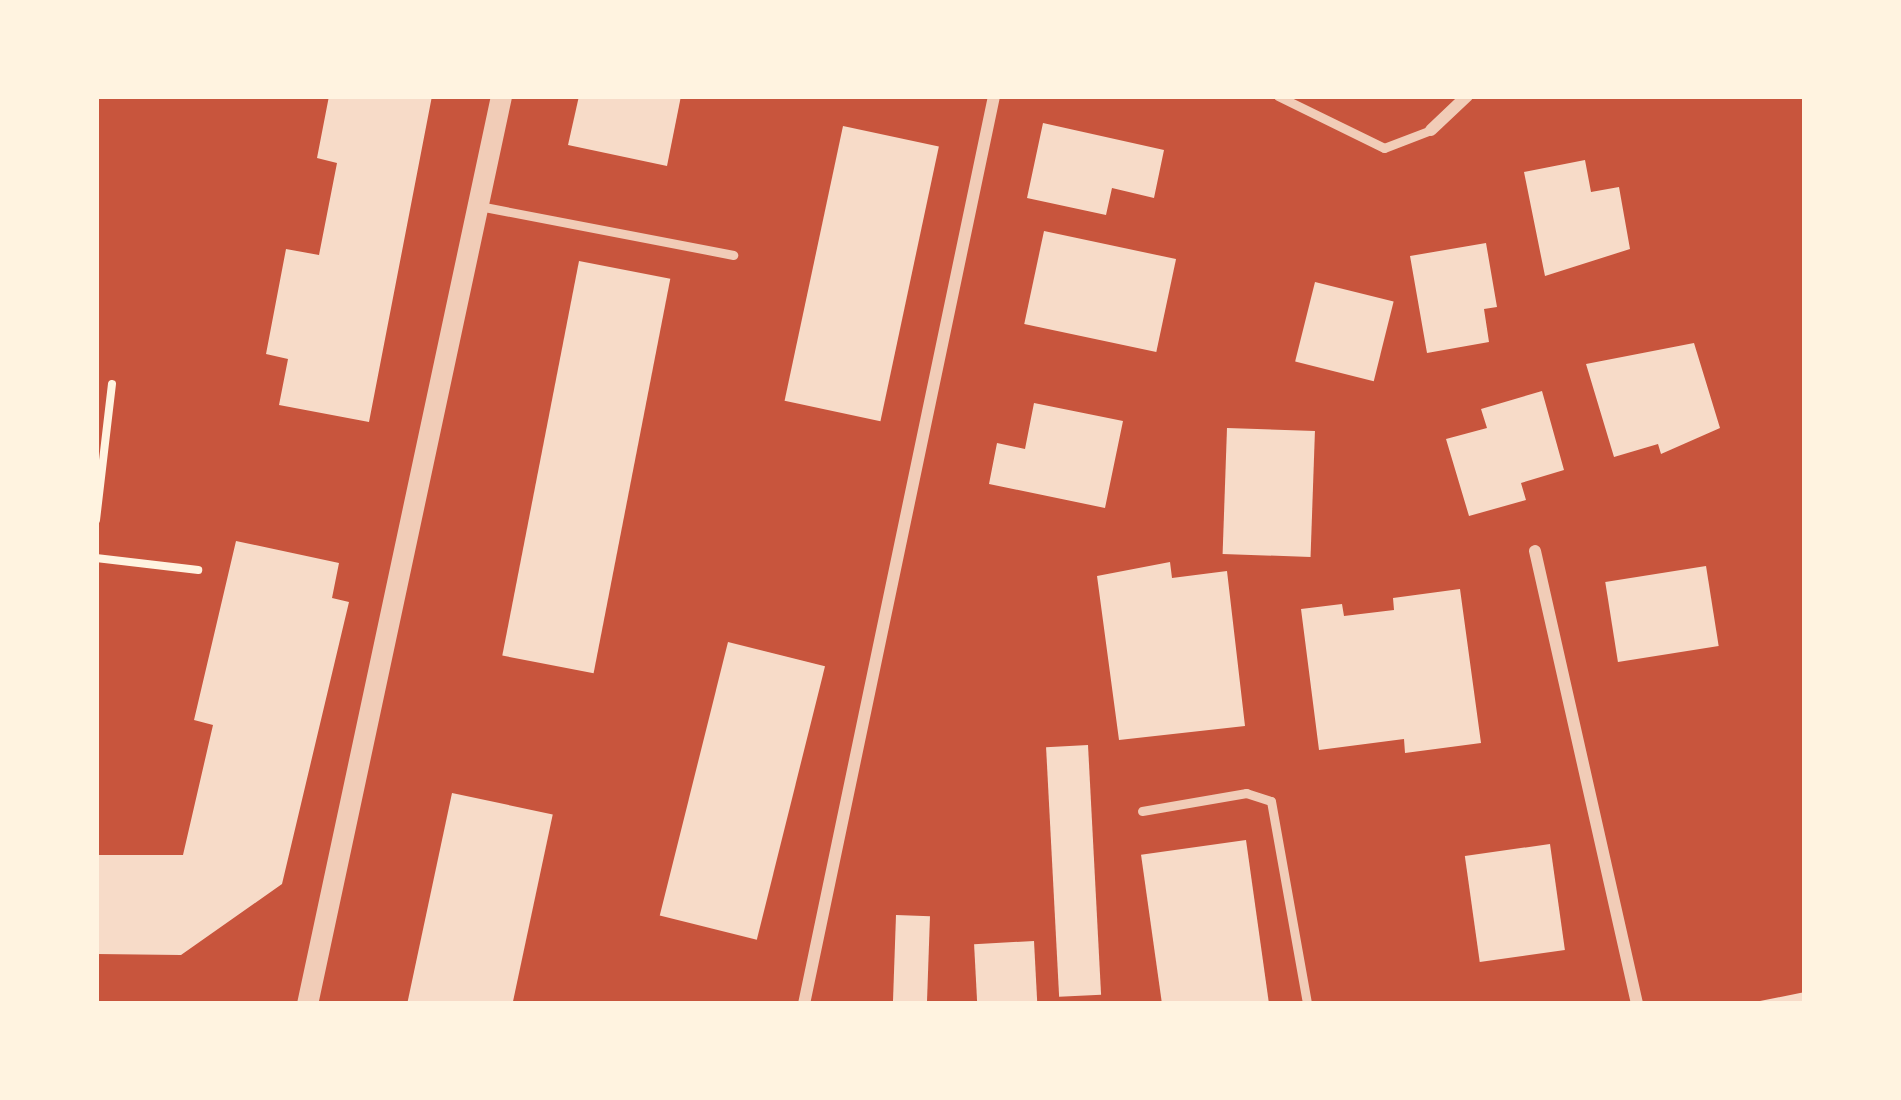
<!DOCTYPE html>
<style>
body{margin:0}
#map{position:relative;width:1901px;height:1100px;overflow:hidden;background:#c8553d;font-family:Helvetica,sans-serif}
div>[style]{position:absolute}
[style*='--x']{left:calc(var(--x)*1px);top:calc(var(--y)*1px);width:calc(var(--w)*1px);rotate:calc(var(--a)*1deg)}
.building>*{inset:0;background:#f7dbc8;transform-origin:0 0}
.path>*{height:8px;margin:-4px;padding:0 4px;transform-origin:4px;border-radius:4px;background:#fff3e0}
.service>*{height:9px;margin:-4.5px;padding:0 4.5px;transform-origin:4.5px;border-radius:4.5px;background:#f1ccb7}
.minor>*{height:12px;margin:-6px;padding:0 6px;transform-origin:6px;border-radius:6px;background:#f1ccb7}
.tertiary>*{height:21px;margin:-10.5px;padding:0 10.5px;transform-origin:10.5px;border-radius:10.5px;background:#f1ccb7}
span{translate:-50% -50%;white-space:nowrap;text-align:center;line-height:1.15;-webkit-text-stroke:9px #fff3e0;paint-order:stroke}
.frame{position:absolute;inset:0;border:99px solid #fff3e0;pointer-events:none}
</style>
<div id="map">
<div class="building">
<i style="clip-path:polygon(329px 96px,432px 96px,369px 422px,279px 405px,288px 359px,266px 354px,286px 249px,319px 255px,337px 163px,317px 158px)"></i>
<i style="clip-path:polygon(579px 96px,681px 96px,667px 166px,568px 145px)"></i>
<i style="clip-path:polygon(1043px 123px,1164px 150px,1154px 198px,1112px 188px,1106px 215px,1027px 198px)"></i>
<i style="left:843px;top:126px;width:98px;height:281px;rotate:12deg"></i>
<i style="clip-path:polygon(1585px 160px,1591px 192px,1619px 187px,1630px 249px,1545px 276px,1524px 172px)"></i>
<i style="left:1044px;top:231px;width:135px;height:95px;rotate:12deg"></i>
<i style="clip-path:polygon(1486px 243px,1497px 307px,1484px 309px,1489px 342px,1427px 353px,1410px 256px)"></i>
<i style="left:579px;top:261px;width:93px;height:402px;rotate:11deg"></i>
<i style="left:1315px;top:282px;width:81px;height:82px;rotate:14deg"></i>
<i style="clip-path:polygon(1694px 343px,1720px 428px,1661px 454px,1658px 444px,1614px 457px,1586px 364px)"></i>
<i style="clip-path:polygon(1542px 391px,1564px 470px,1521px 483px,1526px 500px,1469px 516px,1446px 439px,1487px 428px,1481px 409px)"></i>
<i style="clip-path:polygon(1034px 403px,1123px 421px,1105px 508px,989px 484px,997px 443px,1025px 449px)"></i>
<i style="left:1227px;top:428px;width:88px;height:126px;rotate:2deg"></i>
<i style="clip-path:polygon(236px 541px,339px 563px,332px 598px,349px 602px,282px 884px,181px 955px,96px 954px,96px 855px,183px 855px,213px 725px,194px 720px)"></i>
<i style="clip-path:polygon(1170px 562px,1172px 578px,1227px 571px,1245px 726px,1119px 740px,1097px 576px)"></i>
<i style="left:1706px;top:566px;width:81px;height:102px;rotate:81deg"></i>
<i style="clip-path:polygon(1460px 589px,1481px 743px,1405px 753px,1404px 739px,1319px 750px,1301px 609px,1342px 604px,1344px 616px,1394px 610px,1393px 598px)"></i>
<i style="left:728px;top:642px;width:100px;height:282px;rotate:14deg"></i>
<i style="left:1088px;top:745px;width:250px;height:42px;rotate:87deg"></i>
<i style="left:452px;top:793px;width:103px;height:216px;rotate:12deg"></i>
<i style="left:1246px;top:840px;width:166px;height:106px;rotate:82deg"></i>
<i style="left:1550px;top:844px;width:107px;height:86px;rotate:82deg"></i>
<i style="left:896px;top:915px;width:34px;height:89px;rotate:2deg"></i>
<i style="left:1034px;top:941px;width:63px;height:60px;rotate:87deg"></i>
<i style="clip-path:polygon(1805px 992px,1805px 1004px,1756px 1004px,1755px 1002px)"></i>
</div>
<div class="path">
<i style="--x:96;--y:520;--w:137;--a:-83.3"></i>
<i style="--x:96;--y:558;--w:103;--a:6.7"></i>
</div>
<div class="service">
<i style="--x:1278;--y:96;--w:118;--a:26.1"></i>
<i style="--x:1384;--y:148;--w:50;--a:-21"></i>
<i style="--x:479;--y:206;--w:259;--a:10.9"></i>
<i style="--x:1142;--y:811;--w:106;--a:-9.8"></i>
<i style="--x:1246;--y:793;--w:26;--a:18"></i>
<i style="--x:1271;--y:801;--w:206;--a:79.9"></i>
</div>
<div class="minor">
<i style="--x:1431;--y:130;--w:50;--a:-43.4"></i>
<i style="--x:1535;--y:551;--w:464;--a:77.3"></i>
<i style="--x:804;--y:1004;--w:928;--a:-78.18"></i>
</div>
<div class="tertiary">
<i style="--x:307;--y:1004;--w:928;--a:-77.94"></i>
</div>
<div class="frame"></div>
</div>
